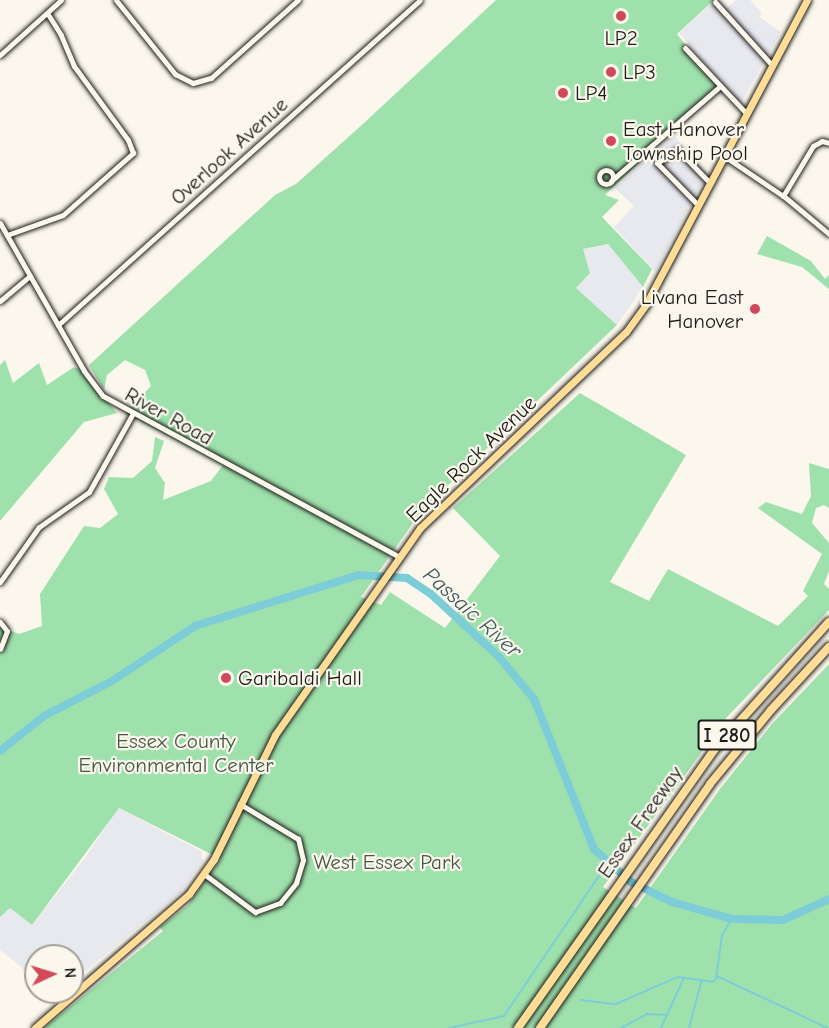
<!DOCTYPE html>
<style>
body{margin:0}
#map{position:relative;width:829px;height:1028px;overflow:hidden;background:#fbf7ec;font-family:"Comic Neue",sans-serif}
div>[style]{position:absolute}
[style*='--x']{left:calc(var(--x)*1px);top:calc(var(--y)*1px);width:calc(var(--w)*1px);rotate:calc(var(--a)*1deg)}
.built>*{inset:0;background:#e8e8ef}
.green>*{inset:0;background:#9fe1ac}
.stream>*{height:1.5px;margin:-0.75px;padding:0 0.75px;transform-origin:0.75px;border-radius:0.75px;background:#7dcdd8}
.river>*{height:8px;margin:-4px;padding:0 4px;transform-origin:4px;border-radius:4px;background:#7dcdd8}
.roads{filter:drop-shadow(0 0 2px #1c1c1c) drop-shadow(0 0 2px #1c1c1c)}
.minor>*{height:5px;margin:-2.5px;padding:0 2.5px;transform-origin:2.5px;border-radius:2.5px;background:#fbf7ec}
.minor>.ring{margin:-2.5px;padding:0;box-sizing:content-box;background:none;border:5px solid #fbf7ec;border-radius:50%}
.major>*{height:7px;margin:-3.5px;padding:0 3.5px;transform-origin:3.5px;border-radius:3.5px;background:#ffdd96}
.highway>*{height:8px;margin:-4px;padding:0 4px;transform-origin:4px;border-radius:4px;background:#ffdd96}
.dots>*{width:16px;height:16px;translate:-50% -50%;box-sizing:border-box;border:3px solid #fbf7ec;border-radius:50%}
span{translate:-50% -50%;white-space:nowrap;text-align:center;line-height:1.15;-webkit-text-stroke:4.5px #fbf7ec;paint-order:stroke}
.shield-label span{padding:2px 4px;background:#fbf7ec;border:2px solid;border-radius:4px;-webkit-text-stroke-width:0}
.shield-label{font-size:20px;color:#1c1c1c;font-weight:700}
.poi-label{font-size:21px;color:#1c1c1c}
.left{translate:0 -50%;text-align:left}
.right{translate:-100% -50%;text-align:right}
.street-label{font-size:21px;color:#1c1c1c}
.park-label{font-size:21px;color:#435747}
.water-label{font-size:22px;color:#3e5a5e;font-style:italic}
.north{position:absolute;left:24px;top:944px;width:60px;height:60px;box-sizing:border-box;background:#fbf7ec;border:2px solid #a29f99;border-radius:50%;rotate:86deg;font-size:16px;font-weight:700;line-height:24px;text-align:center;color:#1c1c1c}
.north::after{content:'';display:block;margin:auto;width:21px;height:27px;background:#d1495b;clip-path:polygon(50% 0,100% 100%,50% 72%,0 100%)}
</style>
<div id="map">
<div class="built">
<i style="clip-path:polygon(715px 0,727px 8px,736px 0,750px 0,762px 13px,759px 17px,781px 32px,742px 101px,738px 101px,679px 33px)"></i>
<i style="clip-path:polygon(673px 135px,707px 173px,655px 272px,614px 227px,634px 206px,615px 188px)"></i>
<i style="clip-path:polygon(608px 244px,643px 287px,617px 325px,576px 288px,590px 273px,583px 249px)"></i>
<i style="clip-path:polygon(118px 808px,201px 851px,203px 861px,181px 892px,72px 982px,72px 956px,36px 956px,36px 979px,0 950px,0 917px,10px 908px,32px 925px,85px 858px)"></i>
</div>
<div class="green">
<i style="clip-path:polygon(496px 0,714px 0,677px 34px,719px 87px,605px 195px,619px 200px,602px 217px,652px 269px,643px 287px,608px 244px,583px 249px,590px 273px,576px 288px,617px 325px,422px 510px,361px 597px,381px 605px,390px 592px,445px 628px,500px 556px,453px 508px,580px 393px,686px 455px,610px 582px,649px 601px,668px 569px,778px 626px,808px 596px,803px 591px,822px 554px,758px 508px,766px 502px,802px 514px,811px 496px,809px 463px,829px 469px,829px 508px,824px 505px,816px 508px,812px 523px,829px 543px,829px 571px,824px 584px,829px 589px,829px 610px,728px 716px,603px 887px,636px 908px,720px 789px,772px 724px,829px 664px,829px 1028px,44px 1028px,163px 931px,160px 927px,187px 906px,221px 859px,119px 808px,32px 925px,10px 908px,0 917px,0 627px,19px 634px,42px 626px,40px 594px,84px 526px,100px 528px,118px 514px,104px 489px,109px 477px,133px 478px,152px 461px,155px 437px,164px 441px,155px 468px,165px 483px,163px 500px,211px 481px,223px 465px,125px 413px,151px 386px,145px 370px,125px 360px,107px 375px,104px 390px,89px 365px,275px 195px,296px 184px,364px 123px)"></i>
<i style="clip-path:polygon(767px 236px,811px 261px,825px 279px,829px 275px,829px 289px,802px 267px,757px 254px)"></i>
<i style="clip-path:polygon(5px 360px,13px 383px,39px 363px,47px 385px,74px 367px,84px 371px,117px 413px,84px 422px,0 521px,0 365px)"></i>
</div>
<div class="stream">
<i style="--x:717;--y:976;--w:123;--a:25.1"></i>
<i style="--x:581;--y:1000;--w:35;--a:7"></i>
<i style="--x:616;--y:1004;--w:68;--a:-23.5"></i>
<i style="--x:678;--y:977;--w:34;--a:8"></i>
<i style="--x:712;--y:982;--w:5;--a:-37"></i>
<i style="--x:716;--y:979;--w:44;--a:-82.2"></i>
<i style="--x:722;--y:935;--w:19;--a:-58"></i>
<i style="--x:449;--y:1028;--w:56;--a:-12.3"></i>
<i style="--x:504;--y:1016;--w:185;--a:-55.8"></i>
<i style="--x:621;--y:1028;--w:30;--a:-28"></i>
<i style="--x:647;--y:1014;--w:20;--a:3"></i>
<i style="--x:661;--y:1028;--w:53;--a:-65.4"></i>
<i style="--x:689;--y:1028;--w:47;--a:-75.1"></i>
</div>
<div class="river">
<i style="--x:0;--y:751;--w:56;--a:-38.5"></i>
<i style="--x:44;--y:716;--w:76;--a:-27.2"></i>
<i style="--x:112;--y:681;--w:100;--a:-33.5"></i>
<i style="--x:195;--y:626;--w:172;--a:-17.3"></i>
<i style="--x:359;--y:575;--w:48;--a:3.6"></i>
<i style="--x:407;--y:578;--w:29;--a:34"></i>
<i style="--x:431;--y:594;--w:93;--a:42.8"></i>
<i style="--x:499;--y:657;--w:55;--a:50.2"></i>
<i style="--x:534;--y:699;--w:162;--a:68.2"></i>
<i style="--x:594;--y:849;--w:50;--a:41.7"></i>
<i style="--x:631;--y:882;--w:46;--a:26"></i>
<i style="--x:672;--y:902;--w:62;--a:15.8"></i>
<i style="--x:732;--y:919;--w:51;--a:1.1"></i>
<i style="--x:783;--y:920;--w:51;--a:-24.5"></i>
</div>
<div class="roads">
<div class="minor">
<i style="--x:116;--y:0;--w:95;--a:51.4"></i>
<i style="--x:175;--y:74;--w:20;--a:27"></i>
<i style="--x:193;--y:83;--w:19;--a:-16"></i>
<i style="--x:211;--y:78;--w:117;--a:-41.9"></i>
<i style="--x:715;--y:2;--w:85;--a:47.9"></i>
<i style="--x:685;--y:48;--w:89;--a:46.8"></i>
<i style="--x:0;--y:55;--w:82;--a:-42"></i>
<i style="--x:724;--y:156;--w:75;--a:34.1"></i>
<i style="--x:786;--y:198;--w:56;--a:39.9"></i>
<i class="ring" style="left:599px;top:170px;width:9px;height:9px"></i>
<i style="--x:611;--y:181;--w:143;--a:-41"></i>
<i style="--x:783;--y:196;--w:58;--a:-59"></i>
<i style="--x:813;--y:146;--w:10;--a:-29"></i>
<i style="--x:822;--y:141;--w:7;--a:16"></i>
<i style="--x:698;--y:205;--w:59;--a:-134.3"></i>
<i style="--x:657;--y:163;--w:25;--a:-32"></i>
<i style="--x:678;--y:150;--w:46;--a:45.9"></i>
<i style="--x:0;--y:223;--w:170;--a:60.4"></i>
<i style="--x:84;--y:371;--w:31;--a:53"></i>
<i style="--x:103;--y:396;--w:337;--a:28.5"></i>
<i style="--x:7;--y:235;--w:59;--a:-19.7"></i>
<i style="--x:63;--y:215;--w:94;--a:-41.5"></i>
<i style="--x:133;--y:153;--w:14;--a:-111"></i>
<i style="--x:128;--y:140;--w:92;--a:-126.1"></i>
<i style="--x:74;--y:66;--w:34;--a:-113"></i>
<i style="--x:61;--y:35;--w:26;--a:-122"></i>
<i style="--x:0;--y:301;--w:39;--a:-40"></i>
<i style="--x:58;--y:325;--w:486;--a:-41.9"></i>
<i style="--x:0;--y:582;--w:67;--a:-54.7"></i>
<i style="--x:39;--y:527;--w:61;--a:-35"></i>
<i style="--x:89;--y:492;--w:88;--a:-60.8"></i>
<i style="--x:0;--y:622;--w:11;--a:52"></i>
<i style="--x:7;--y:631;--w:19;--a:111"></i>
<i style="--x:204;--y:874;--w:64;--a:36.7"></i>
<i style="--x:255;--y:912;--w:27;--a:-20"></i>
<i style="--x:280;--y:903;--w:26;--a:-51"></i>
<i style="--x:296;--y:883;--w:24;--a:-73"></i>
<i style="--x:303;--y:860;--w:22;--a:-103"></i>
<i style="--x:298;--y:839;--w:68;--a:-148.9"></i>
</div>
<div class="major">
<i style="--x:35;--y:1028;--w:204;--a:-41"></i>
<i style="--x:189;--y:894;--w:43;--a:-54.5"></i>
<i style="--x:214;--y:859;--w:138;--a:-63.8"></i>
<i style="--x:275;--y:735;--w:253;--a:-55"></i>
<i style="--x:420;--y:528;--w:284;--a:-43.6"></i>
<i style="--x:626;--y:332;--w:34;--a:-54"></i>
<i style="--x:646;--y:304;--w:344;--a:-62.1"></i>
</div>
<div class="highway">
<i style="--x:518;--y:1028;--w:340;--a:-54.8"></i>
<i style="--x:714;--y:750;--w:172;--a:-48.1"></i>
<i style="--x:540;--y:1028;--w:297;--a:-55.1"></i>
<i style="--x:710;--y:784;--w:96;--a:-50.5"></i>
<i style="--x:771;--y:710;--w:86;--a:-47.4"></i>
</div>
</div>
<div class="dots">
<i style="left:621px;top:16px;background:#d1495b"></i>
<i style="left:611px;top:72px;background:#d1495b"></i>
<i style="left:563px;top:93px;background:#d1495b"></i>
<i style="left:611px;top:141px;background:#d1495b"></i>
<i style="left:755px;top:309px;background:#d1495b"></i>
<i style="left:226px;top:678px;background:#d1495b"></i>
</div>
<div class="shield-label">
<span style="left:727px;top:735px">I 280</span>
</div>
<div class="poi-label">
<span style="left:621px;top:38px">LP2</span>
<span class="left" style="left:623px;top:72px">LP3</span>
<span class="left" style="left:575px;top:93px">LP4</span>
<span class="left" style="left:623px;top:141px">East Hanover<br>Township Pool</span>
<span class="right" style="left:743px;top:309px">Livana East<br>Hanover</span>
<span class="left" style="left:238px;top:678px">Garibaldi Hall</span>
</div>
<div class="street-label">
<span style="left:229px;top:151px;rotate:-42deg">Overlook Avenue</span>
<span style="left:169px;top:416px;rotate:29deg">River Road</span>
<span style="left:471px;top:459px;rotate:-44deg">Eagle Rock Avenue</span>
<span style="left:640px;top:822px;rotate:-55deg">Essex Freeway</span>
</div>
<div class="park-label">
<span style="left:176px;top:753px">Essex County<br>Environmental Center</span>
<span style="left:387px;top:862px">West Essex Park</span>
</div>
<div class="water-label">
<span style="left:472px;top:613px;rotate:42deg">Passaic River</span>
</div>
<div class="north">N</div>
</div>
